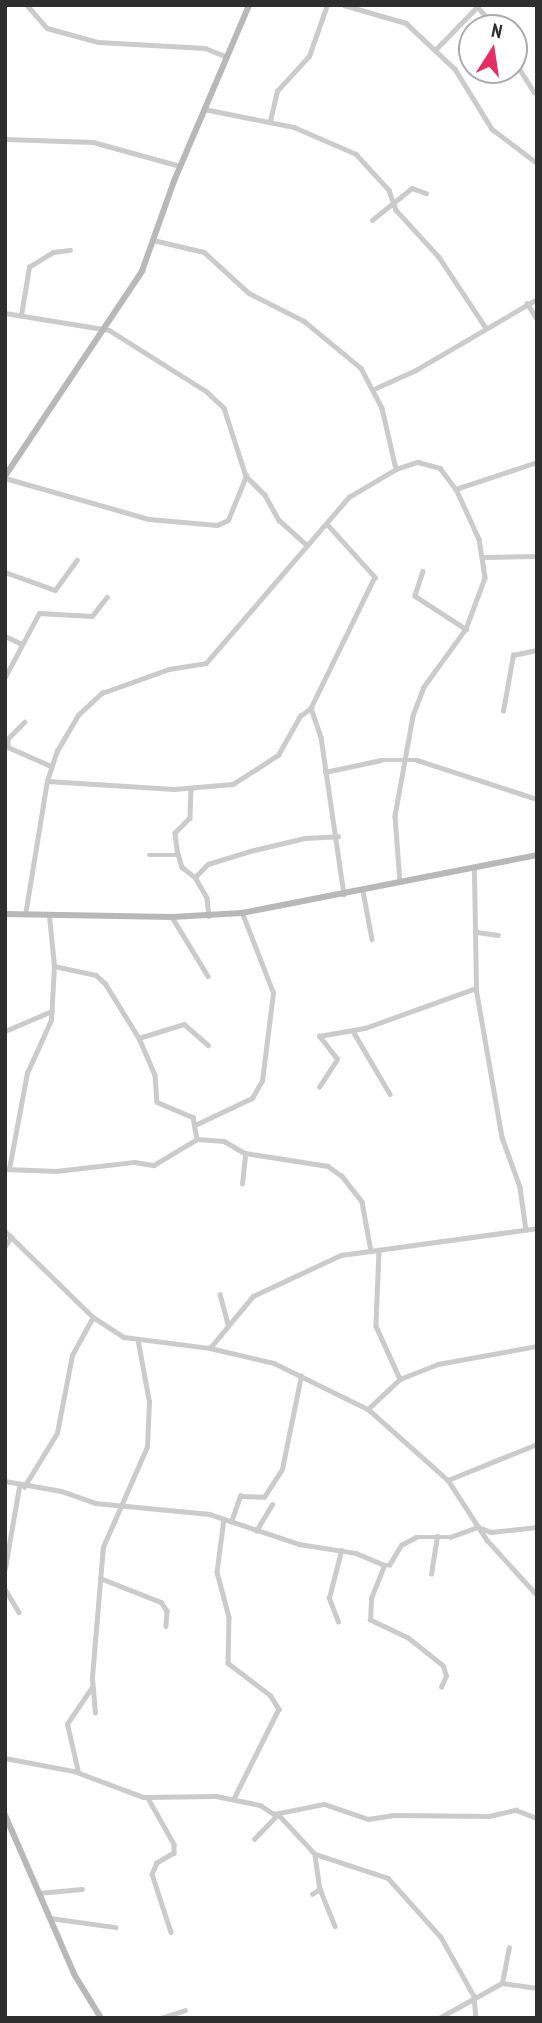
<!DOCTYPE html>
<style>
body{margin:0}
#map{position:relative;width:542px;height:2023px;overflow:hidden;background:#fff;font-family:"PT Sans Narrow",sans-serif}
div>[style]{position:absolute}
[style*='--x']{left:calc(var(--x)*1px);top:calc(var(--y)*1px);width:calc(var(--w)*1px);rotate:calc(var(--a)*1deg)}
.minor>*{height:4.5px;margin:-2.25px;padding:0 2.25px;transform-origin:2.25px;border-radius:2.25px;background:#cbcbcb}
.secondary>*{height:6px;margin:-3px;padding:0 3px;transform-origin:3px;border-radius:3px;background:#b8b8b8}
span{translate:-50% -50%;white-space:nowrap;text-align:center;line-height:1.15;-webkit-text-stroke:7px #fff;paint-order:stroke}
.frame{position:absolute;inset:0;border:7px solid #2e2e2e;pointer-events:none}
.north{position:absolute;left:458px;top:14px;width:70px;height:70px;box-sizing:border-box;background:#fff;border:2px solid #ababab;border-radius:50%;rotate:12deg;font-size:19px;font-weight:700;line-height:28px;text-align:center;color:#2e2e2e}
.north::after{content:'';display:block;margin:auto;width:24px;height:32px;background:#e72e64;clip-path:polygon(50% 0,100% 100%,50% 72%,0 100%)}
</style>
<div id="map">
<div class="minor">
<i style="--x:27;--y:5;--w:30;--a:49"></i>
<i style="--x:47;--y:28;--w:53;--a:15.4"></i>
<i style="--x:98;--y:42;--w:107;--a:3.2"></i>
<i style="--x:205;--y:48;--w:22;--a:22"></i>
<i style="--x:344;--y:5;--w:65;--a:16.2"></i>
<i style="--x:406;--y:23;--w:67;--a:43.2"></i>
<i style="--x:455;--y:69;--w:70;--a:58.3"></i>
<i style="--x:492;--y:129;--w:56;--a:37.1"></i>
<i style="--x:477;--y:6;--w:29;--a:49"></i>
<i style="--x:436;--y:49;--w:59;--a:-45.7"></i>
<i style="--x:514;--y:60;--w:38;--a:58"></i>
<i style="--x:204;--y:109;--w:92;--a:11.3"></i>
<i style="--x:294;--y:127;--w:68;--a:23.5"></i>
<i style="--x:356;--y:154;--w:49;--a:47.5"></i>
<i style="--x:389;--y:190;--w:21;--a:71"></i>
<i style="--x:396;--y:210;--w:64;--a:47.5"></i>
<i style="--x:439;--y:257;--w:85;--a:56.5"></i>
<i style="--x:270;--y:121;--w:31;--a:-77"></i>
<i style="--x:277;--y:91;--w:47;--a:-47.6"></i>
<i style="--x:309;--y:56;--w:54;--a:-70.6"></i>
<i style="--x:5;--y:139;--w:88;--a:2"></i>
<i style="--x:93;--y:142;--w:90;--a:15.4"></i>
<i style="--x:372;--y:220;--w:51;--a:-38.7"></i>
<i style="--x:412;--y:188;--w:15;--a:20"></i>
<i style="--x:153;--y:240;--w:52;--a:13.2"></i>
<i style="--x:204;--y:252;--w:61;--a:42.3"></i>
<i style="--x:249;--y:293;--w:62;--a:27"></i>
<i style="--x:304;--y:321;--w:74;--a:39.5"></i>
<i style="--x:361;--y:368;--w:45;--a:62.3"></i>
<i style="--x:382;--y:408;--w:63;--a:77.1"></i>
<i style="--x:527;--y:303;--w:19;--a:58"></i>
<i style="--x:5;--y:313;--w:105;--a:9.3"></i>
<i style="--x:109;--y:330;--w:115;--a:32.2"></i>
<i style="--x:206;--y:391;--w:25;--a:43"></i>
<i style="--x:224;--y:408;--w:71;--a:72.1"></i>
<i style="--x:246;--y:476;--w:27;--a:45"></i>
<i style="--x:265;--y:495;--w:29;--a:61"></i>
<i style="--x:279;--y:520;--w:36;--a:42"></i>
<i style="--x:21;--y:315;--w:49;--a:-80.5"></i>
<i style="--x:29;--y:267;--w:28;--a:-32"></i>
<i style="--x:53;--y:252;--w:17;--a:-7"></i>
<i style="--x:376;--y:388;--w:44;--a:-24.2"></i>
<i style="--x:416;--y:370;--w:140;--a:-30.4"></i>
<i style="--x:5;--y:478;--w:150;--a:15.9"></i>
<i style="--x:149;--y:519;--w:68;--a:5"></i>
<i style="--x:217;--y:525;--w:12;--a:-24"></i>
<i style="--x:228;--y:520;--w:48;--a:-67.8"></i>
<i style="--x:456;--y:489;--w:85;--a:-18.4"></i>
<i style="--x:327;--y:524;--w:72;--a:47.8"></i>
<i style="--x:375;--y:577;--w:146;--a:116"></i>
<i style="--x:311;--y:708;--w:31;--a:71"></i>
<i style="--x:321;--y:737;--w:159;--a:81.7"></i>
<i style="--x:483;--y:557;--w:54;--a:-1.1"></i>
<i style="--x:423;--y:571;--w:26;--a:108"></i>
<i style="--x:415;--y:596;--w:61;--a:32.9"></i>
<i style="--x:5;--y:572;--w:53;--a:19.8"></i>
<i style="--x:55;--y:590;--w:37;--a:-54"></i>
<i style="--x:5;--y:636;--w:17;--a:25"></i>
<i style="--x:5;--y:677;--w:72;--a:-62"></i>
<i style="--x:39;--y:613;--w:53;--a:3.2"></i>
<i style="--x:92;--y:616;--w:24;--a:-52"></i>
<i style="--x:503;--y:711;--w:57;--a:-79.9"></i>
<i style="--x:513;--y:655;--w:25;--a:-12"></i>
<i style="--x:25;--y:722;--w:24;--a:135"></i>
<i style="--x:8;--y:739;--w:8;--a:90"></i>
<i style="--x:8;--y:747;--w:47;--a:23.8"></i>
<i style="--x:325;--y:772;--w:57;--a:-12.1"></i>
<i style="--x:381;--y:760;--w:36;--a:0"></i>
<i style="--x:417;--y:760;--w:126;--a:18"></i>
<i style="--x:47;--y:781;--w:127;--a:3.6"></i>
<i style="--x:174;--y:789;--w:59;--a:-4.8"></i>
<i style="--x:233;--y:784;--w:54;--a:-32.8"></i>
<i style="--x:278;--y:755;--w:45;--a:-60.6"></i>
<i style="--x:300;--y:716;--w:14;--a:-36"></i>
<i style="--x:191;--y:788;--w:30;--a:92"></i>
<i style="--x:190;--y:818;--w:21;--a:135"></i>
<i style="--x:175;--y:833;--w:17;--a:83"></i>
<i style="--x:177;--y:850;--w:18;--a:74"></i>
<i style="--x:182;--y:867;--w:16;--a:38"></i>
<i style="--x:195;--y:877;--w:24;--a:60"></i>
<i style="--x:207;--y:898;--w:18;--a:84"></i>
<i style="--x:149;--y:855;--w:29;--a:0"></i>
<i style="--x:195;--y:877;--w:18;--a:-45"></i>
<i style="--x:208;--y:864;--w:44;--a:-17.2"></i>
<i style="--x:250;--y:851;--w:57;--a:-13.3"></i>
<i style="--x:305;--y:838;--w:33;--a:-3"></i>
<i style="--x:363;--y:891;--w:49;--a:79.4"></i>
<i style="--x:25;--y:915;--w:136;--a:-80.7"></i>
<i style="--x:47;--y:781;--w:32;--a:-72"></i>
<i style="--x:57;--y:751;--w:42;--a:-59.7"></i>
<i style="--x:78;--y:715;--w:33;--a:-43"></i>
<i style="--x:102;--y:693;--w:71;--a:-19.7"></i>
<i style="--x:169;--y:669;--w:37;--a:-9"></i>
<i style="--x:206;--y:663;--w:219;--a:-49.3"></i>
<i style="--x:349;--y:497;--w:55;--a:-30.8"></i>
<i style="--x:396;--y:469;--w:23;--a:-18"></i>
<i style="--x:418;--y:462;--w:23;--a:15"></i>
<i style="--x:440;--y:468;--w:26;--a:53"></i>
<i style="--x:456;--y:489;--w:55;--a:65.3"></i>
<i style="--x:479;--y:539;--w:39;--a:81"></i>
<i style="--x:485;--y:578;--w:54;--a:110.4"></i>
<i style="--x:466;--y:629;--w:72;--a:125.9"></i>
<i style="--x:424;--y:687;--w:31;--a:111"></i>
<i style="--x:413;--y:716;--w:102;--a:100.2"></i>
<i style="--x:395;--y:816;--w:66;--a:85.7"></i>
<i style="--x:172;--y:917;--w:69;--a:58.6"></i>
<i style="--x:477;--y:932;--w:21;--a:8"></i>
<i style="--x:54;--y:966;--w:43;--a:12.1"></i>
<i style="--x:96;--y:975;--w:12;--a:42"></i>
<i style="--x:105;--y:983;--w:65;--a:58.3"></i>
<i style="--x:139;--y:1038;--w:40;--a:66.6"></i>
<i style="--x:155;--y:1075;--w:27;--a:86"></i>
<i style="--x:157;--y:1102;--w:39;--a:23"></i>
<i style="--x:193;--y:1117;--w:22;--a:80"></i>
<i style="--x:476;--y:988;--w:151;--a:80.1"></i>
<i style="--x:502;--y:1137;--w:53;--a:70.2"></i>
<i style="--x:520;--y:1187;--w:43;--a:82.1"></i>
<i style="--x:5;--y:1031;--w:51;--a:-23.1"></i>
<i style="--x:353;--y:1031;--w:73;--a:59.6"></i>
<i style="--x:139;--y:1038;--w:47;--a:-17.3"></i>
<i style="--x:184;--y:1024;--w:32;--a:41"></i>
<i style="--x:319;--y:1087;--w:33;--a:-57"></i>
<i style="--x:337;--y:1059;--w:29;--a:-128"></i>
<i style="--x:319;--y:1036;--w:47;--a:-9.9"></i>
<i style="--x:365;--y:1028;--w:118;--a:-19.8"></i>
<i style="--x:476;--y:988;--w:120;--a:-91"></i>
<i style="--x:197;--y:1124;--w:61;--a:-25.3"></i>
<i style="--x:252;--y:1098;--w:20;--a:-60"></i>
<i style="--x:262;--y:1081;--w:89;--a:-82.9"></i>
<i style="--x:273;--y:993;--w:86;--a:-111.2"></i>
<i style="--x:5;--y:1169;--w:51;--a:2.2"></i>
<i style="--x:56;--y:1171;--w:79;--a:-6.6"></i>
<i style="--x:134;--y:1162;--w:20;--a:9"></i>
<i style="--x:154;--y:1165;--w:50;--a:-31.2"></i>
<i style="--x:197;--y:1139;--w:27;--a:4"></i>
<i style="--x:224;--y:1141;--w:24;--a:30"></i>
<i style="--x:245;--y:1153;--w:84;--a:8.9"></i>
<i style="--x:328;--y:1166;--w:17;--a:36"></i>
<i style="--x:342;--y:1176;--w:33;--a:52"></i>
<i style="--x:362;--y:1202;--w:50;--a:79.6"></i>
<i style="--x:9;--y:1169;--w:98;--a:-79.4"></i>
<i style="--x:27;--y:1073;--w:58;--a:-65.6"></i>
<i style="--x:51;--y:1020;--w:54;--a:-86.8"></i>
<i style="--x:54;--y:966;--w:50;--a:-95.7"></i>
<i style="--x:242;--y:1184;--w:31;--a:-84"></i>
<i style="--x:5;--y:1231;--w:123;--a:44.3"></i>
<i style="--x:93;--y:1317;--w:37;--a:33"></i>
<i style="--x:124;--y:1337;--w:87;--a:7.3"></i>
<i style="--x:210;--y:1348;--w:66;--a:13.2"></i>
<i style="--x:274;--y:1363;--w:105;--a:26.1"></i>
<i style="--x:368;--y:1409;--w:107;--a:41.6"></i>
<i style="--x:448;--y:1480;--w:72;--a:57"></i>
<i style="--x:487;--y:1540;--w:74;--a:47.7"></i>
<i style="--x:5;--y:1246;--w:11;--a:-56"></i>
<i style="--x:379;--y:1250;--w:76;--a:92.3"></i>
<i style="--x:376;--y:1326;--w:58;--a:65.6"></i>
<i style="--x:220;--y:1294;--w:30;--a:75"></i>
<i style="--x:210;--y:1348;--w:67;--a:-50.4"></i>
<i style="--x:253;--y:1296;--w:97;--a:-25"></i>
<i style="--x:341;--y:1255;--w:198;--a:-7.8"></i>
<i style="--x:368;--y:1409;--w:44;--a:-43.2"></i>
<i style="--x:400;--y:1379;--w:41;--a:-21.5"></i>
<i style="--x:438;--y:1364;--w:101;--a:-10.3"></i>
<i style="--x:448;--y:1480;--w:96;--a:-22"></i>
<i style="--x:5;--y:1481;--w:57;--a:10.1"></i>
<i style="--x:61;--y:1491;--w:36;--a:19"></i>
<i style="--x:95;--y:1503;--w:115;--a:5.5"></i>
<i style="--x:209;--y:1514;--w:95;--a:18.4"></i>
<i style="--x:299;--y:1544;--w:58;--a:9"></i>
<i style="--x:356;--y:1553;--w:30;--a:23"></i>
<i style="--x:24;--y:1487;--w:63;--a:-58.6"></i>
<i style="--x:57;--y:1433;--w:79;--a:-79.1"></i>
<i style="--x:72;--y:1355;--w:43;--a:-61.1"></i>
<i style="--x:224;--y:1519;--w:53;--a:97.5"></i>
<i style="--x:217;--y:1572;--w:47;--a:75.1"></i>
<i style="--x:229;--y:1617;--w:46;--a:91.2"></i>
<i style="--x:228;--y:1663;--w:53;--a:37.3"></i>
<i style="--x:270;--y:1695;--w:17;--a:57"></i>
<i style="--x:279;--y:1709;--w:101;--a:116.6"></i>
<i style="--x:231;--y:1522;--w:28;--a:-71"></i>
<i style="--x:240;--y:1496;--w:24;--a:2"></i>
<i style="--x:264;--y:1497;--w:33;--a:-57"></i>
<i style="--x:282;--y:1469;--w:95;--a:-78.5"></i>
<i style="--x:256;--y:1531;--w:31;--a:-59"></i>
<i style="--x:5;--y:1568;--w:82;--a:-80.2"></i>
<i style="--x:431;--y:1574;--w:38;--a:-81"></i>
<i style="--x:100;--y:1578;--w:66;--a:21.5"></i>
<i style="--x:161;--y:1602;--w:11;--a:56"></i>
<i style="--x:167;--y:1611;--w:15;--a:94"></i>
<i style="--x:5;--y:1589;--w:27;--a:59"></i>
<i style="--x:338;--y:1622;--w:26;--a:-111"></i>
<i style="--x:329;--y:1598;--w:49;--a:-75.7"></i>
<i style="--x:441;--y:1687;--w:12;--a:-66"></i>
<i style="--x:446;--y:1676;--w:10;--a:-107"></i>
<i style="--x:443;--y:1666;--w:45;--a:-141.3"></i>
<i style="--x:408;--y:1638;--w:42;--a:-154.7"></i>
<i style="--x:370;--y:1620;--w:22;--a:-87"></i>
<i style="--x:371;--y:1598;--w:35;--a:-68"></i>
<i style="--x:384;--y:1565;--w:5;--a:0"></i>
<i style="--x:389;--y:1565;--w:23;--a:-59"></i>
<i style="--x:401;--y:1545;--w:17;--a:-28"></i>
<i style="--x:416;--y:1537;--w:34;--a:0"></i>
<i style="--x:450;--y:1537;--w:30;--a:-20"></i>
<i style="--x:478;--y:1527;--w:14;--a:21"></i>
<i style="--x:491;--y:1532;--w:46;--a:-6.2"></i>
<i style="--x:95;--y:1713;--w:36;--a:-95"></i>
<i style="--x:92;--y:1677;--w:130;--a:-85.2"></i>
<i style="--x:103;--y:1547;--w:109;--a:-66.3"></i>
<i style="--x:147;--y:1447;--w:45;--a:-87.5"></i>
<i style="--x:149;--y:1402;--w:61;--a:-100.4"></i>
<i style="--x:5;--y:1758;--w:70;--a:10.7"></i>
<i style="--x:74;--y:1771;--w:74;--a:20.6"></i>
<i style="--x:143;--y:1797;--w:73;--a:-0.8"></i>
<i style="--x:216;--y:1796;--w:45;--a:11.6"></i>
<i style="--x:260;--y:1805;--w:17;--a:33"></i>
<i style="--x:274;--y:1814;--w:51;--a:-11.3"></i>
<i style="--x:324;--y:1804;--w:46;--a:18.8"></i>
<i style="--x:368;--y:1819;--w:24;--a:-9"></i>
<i style="--x:392;--y:1815;--w:97;--a:0.6"></i>
<i style="--x:489;--y:1816;--w:28;--a:-13"></i>
<i style="--x:516;--y:1810;--w:22;--a:21"></i>
<i style="--x:78;--y:1772;--w:49;--a:-102.9"></i>
<i style="--x:67;--y:1724;--w:45;--a:-56"></i>
<i style="--x:148;--y:1798;--w:53;--a:60.5"></i>
<i style="--x:174;--y:1844;--w:9;--a:90"></i>
<i style="--x:174;--y:1853;--w:20;--a:150"></i>
<i style="--x:157;--y:1863;--w:12;--a:114"></i>
<i style="--x:152;--y:1874;--w:61;--a:71.9"></i>
<i style="--x:254;--y:1839;--w:35;--a:-46"></i>
<i style="--x:278;--y:1814;--w:54;--a:47.2"></i>
<i style="--x:315;--y:1854;--w:77;--a:18.2"></i>
<i style="--x:388;--y:1878;--w:79;--a:48.1"></i>
<i style="--x:441;--y:1937;--w:68;--a:60.8"></i>
<i style="--x:474;--y:1996;--w:22;--a:85"></i>
<i style="--x:315;--y:1855;--w:34;--a:82"></i>
<i style="--x:320;--y:1889;--w:40;--a:68"></i>
<i style="--x:38;--y:1893;--w:44;--a:-5.2"></i>
<i style="--x:312;--y:1894;--w:9;--a:-32"></i>
<i style="--x:50;--y:1918;--w:66;--a:7.9"></i>
<i style="--x:502;--y:1983;--w:36;--a:-79"></i>
<i style="--x:161;--y:2018;--w:25;--a:-18"></i>
<i style="--x:439;--y:2018;--w:72;--a:-29.1"></i>
<i style="--x:502;--y:1983;--w:35;--a:8"></i>
</div>
<div class="secondary">
<i style="--x:5;--y:476;--w:247;--a:-56.2"></i>
<i style="--x:142;--y:271;--w:96;--a:-70.4"></i>
<i style="--x:174;--y:181;--w:191;--a:-66.9"></i>
<i style="--x:5;--y:914;--w:167;--a:1"></i>
<i style="--x:172;--y:917;--w:70;--a:-3.3"></i>
<i style="--x:242;--y:913;--w:301;--a:-11.1"></i>
<i style="--x:5;--y:1815;--w:173;--a:66.5"></i>
<i style="--x:74;--y:1974;--w:52;--a:58.5"></i>
</div>
<div class="frame"></div>
<div class="north">N</div>
</div>
